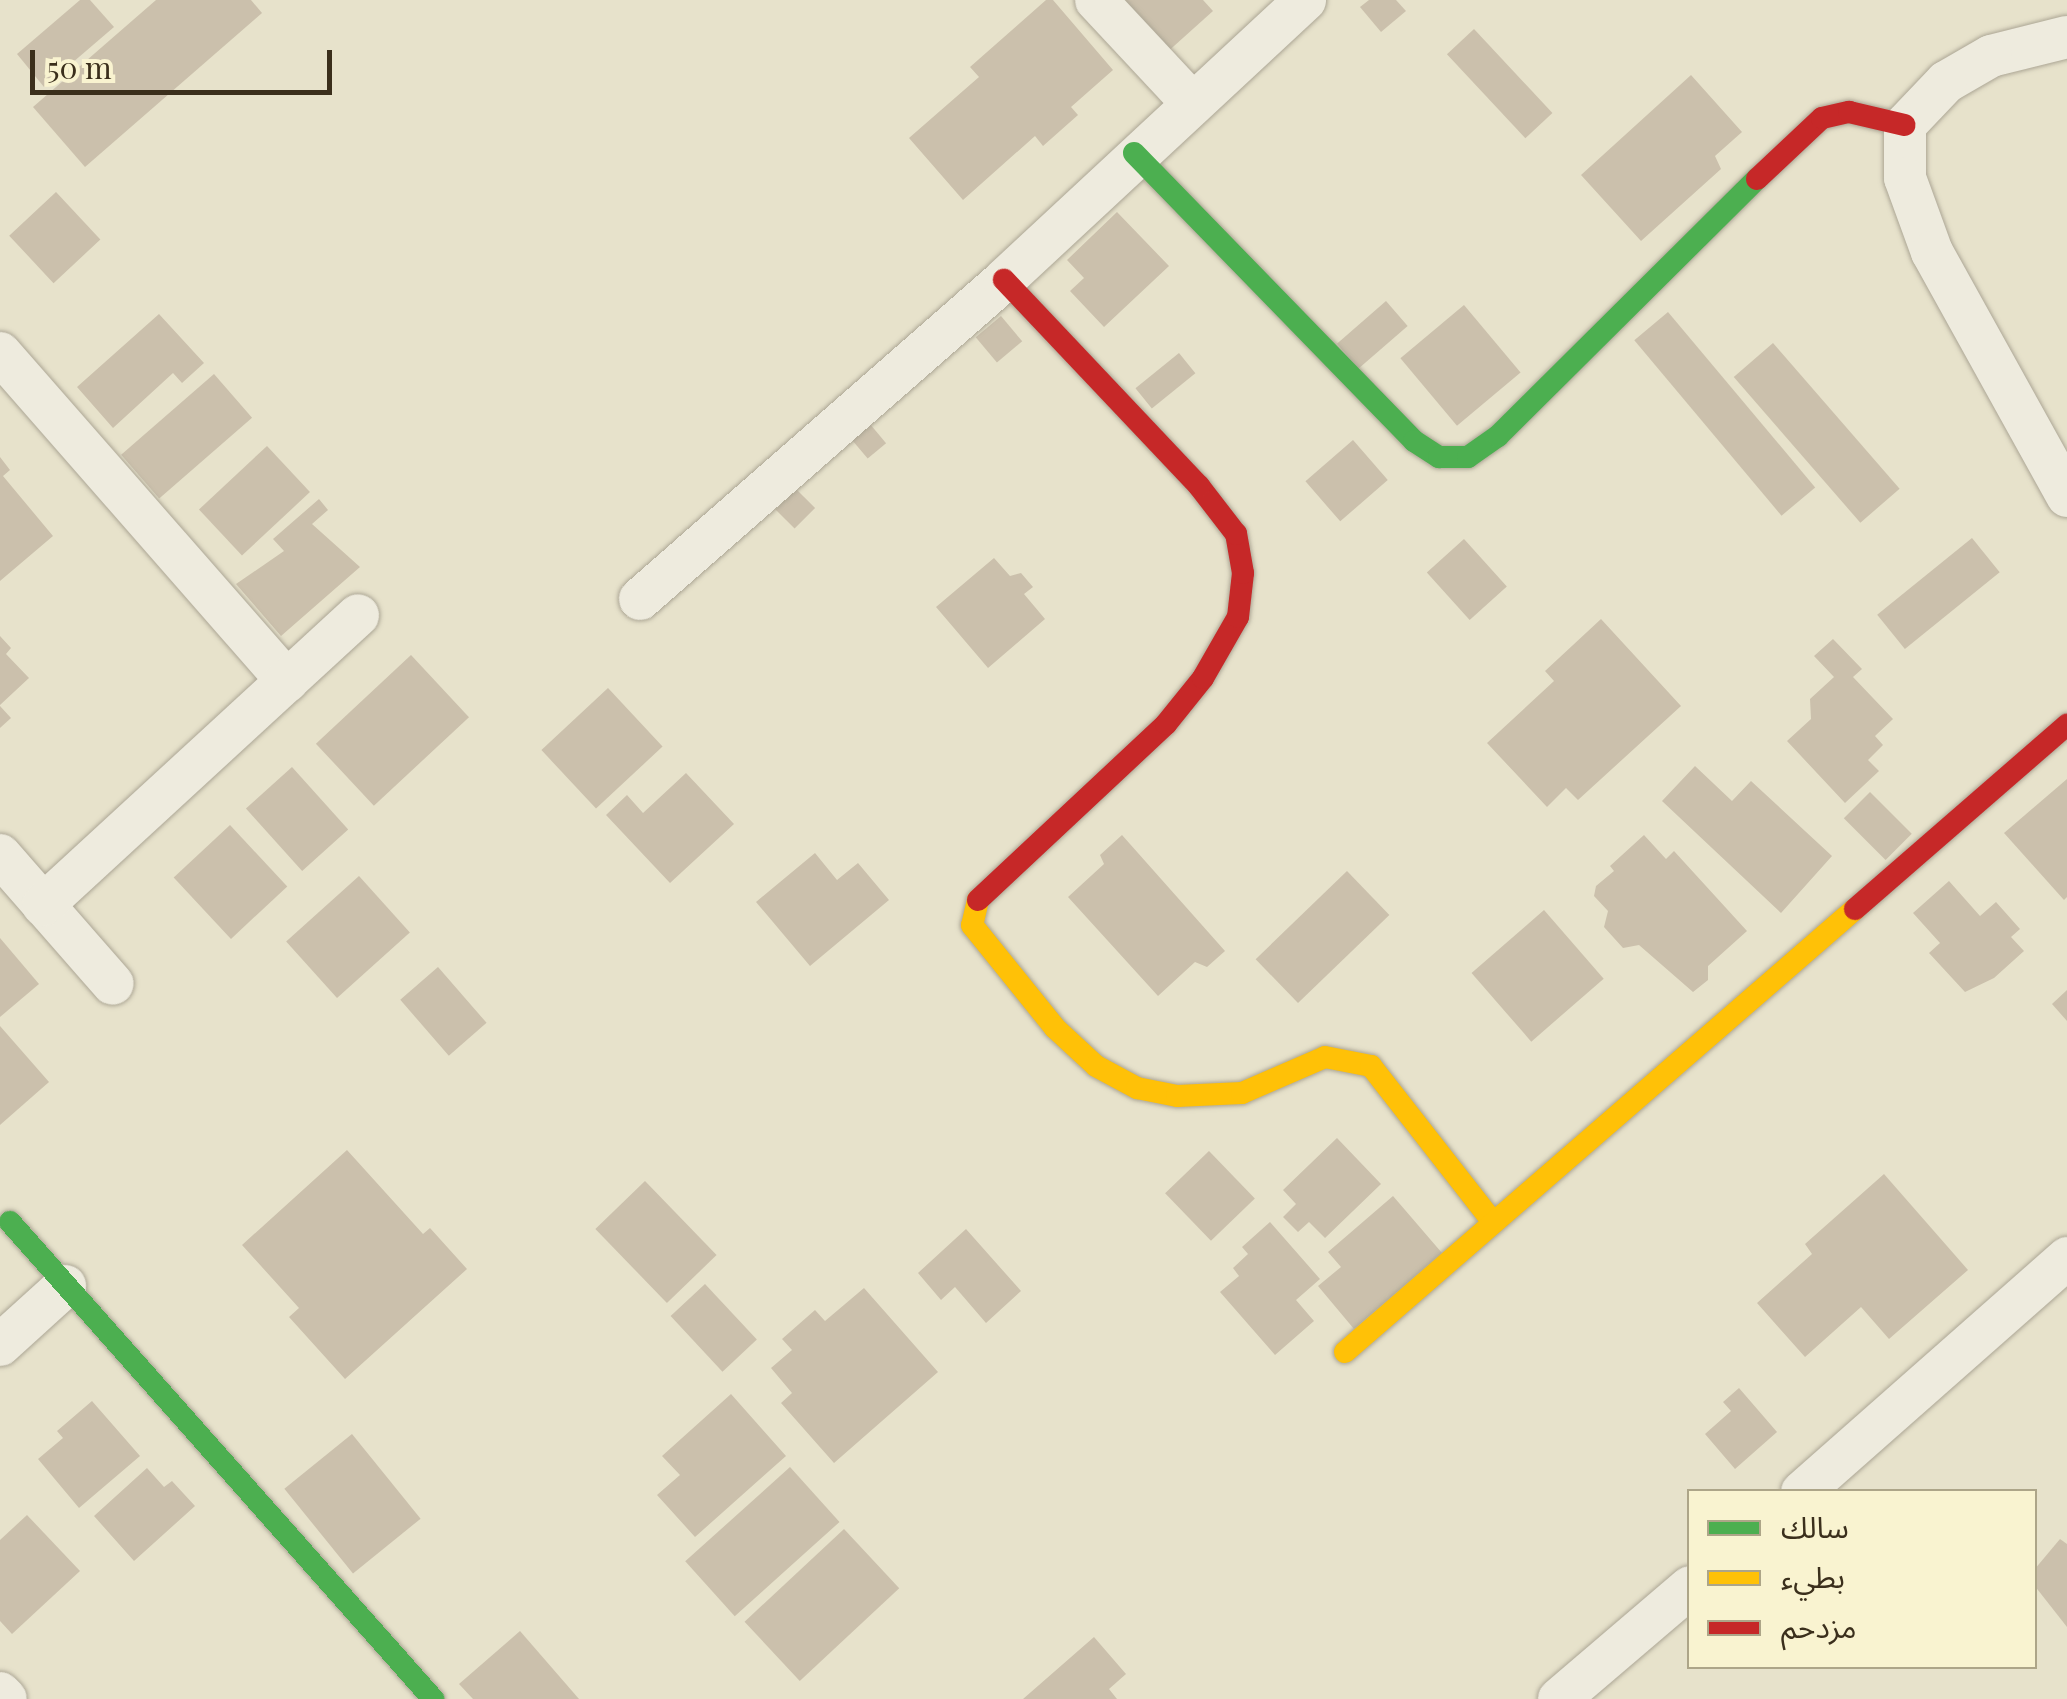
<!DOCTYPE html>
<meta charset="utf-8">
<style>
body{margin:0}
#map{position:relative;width:2067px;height:1699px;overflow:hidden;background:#e7e2cb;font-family:"Playfair Display","Noto Sans Arabic",serif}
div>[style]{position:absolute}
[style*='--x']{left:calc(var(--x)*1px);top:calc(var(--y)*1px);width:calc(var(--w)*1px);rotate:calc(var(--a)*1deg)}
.building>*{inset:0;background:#cbc0ac;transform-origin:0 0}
.roads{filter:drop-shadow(0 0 2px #aca695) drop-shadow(0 0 2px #aca695)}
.street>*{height:42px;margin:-21px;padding:0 21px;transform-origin:21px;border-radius:21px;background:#eeebde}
.fast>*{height:22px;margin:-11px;padding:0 11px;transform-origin:11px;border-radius:11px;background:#4caf50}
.slow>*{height:22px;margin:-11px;padding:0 11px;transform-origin:11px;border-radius:11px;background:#ffc107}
.jam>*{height:22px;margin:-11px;padding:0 11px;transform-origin:11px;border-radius:11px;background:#c62828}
span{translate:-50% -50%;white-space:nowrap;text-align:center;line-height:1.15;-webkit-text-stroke:8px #f9f3d0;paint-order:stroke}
.legend{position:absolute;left:1687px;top:1489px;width:350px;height:180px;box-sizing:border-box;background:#f9f3d0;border:2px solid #ada588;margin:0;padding:12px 18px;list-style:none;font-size:30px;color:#3b2f1c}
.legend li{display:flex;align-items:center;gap:20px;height:50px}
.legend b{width:50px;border:2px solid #ada588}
.scale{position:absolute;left:30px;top:50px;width:302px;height:45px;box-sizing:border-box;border:5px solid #3b2f1c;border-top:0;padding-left:12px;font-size:30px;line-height:35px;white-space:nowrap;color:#3b2f1c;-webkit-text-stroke:8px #f9f3d0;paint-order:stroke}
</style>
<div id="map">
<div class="building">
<i style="clip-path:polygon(80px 0,90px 0,114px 27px,44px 87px,17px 54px)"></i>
<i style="clip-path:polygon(156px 0,251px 0,262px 13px,85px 167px,33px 107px)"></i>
<i style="clip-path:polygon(1046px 0,1053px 0,1113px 70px,1071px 107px,1078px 115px,1043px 146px,1035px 136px,963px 200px,909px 138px,979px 77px,970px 67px)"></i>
<i style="clip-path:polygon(1115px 0,1203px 0,1213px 11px,1164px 55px)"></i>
<i style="clip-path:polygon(1369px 0,1396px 0,1406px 11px,1381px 32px,1360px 7px)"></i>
<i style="left:1474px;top:29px;width:115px;height:37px;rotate:47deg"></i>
<i style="clip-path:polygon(1691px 75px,1742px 132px,1715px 156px,1721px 169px,1641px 241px,1581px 175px)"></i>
<i style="left:56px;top:192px;width:65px;height:64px;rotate:47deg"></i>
<i style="clip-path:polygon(1117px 212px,1169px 266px,1104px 327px,1070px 291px,1084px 278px,1067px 260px)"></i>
<i style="left:1386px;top:301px;width:33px;height:65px;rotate:49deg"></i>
<i style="left:1464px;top:305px;width:88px;height:83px;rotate:50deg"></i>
<i style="left:1668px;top:312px;width:229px;height:44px;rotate:50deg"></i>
<i style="clip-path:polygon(159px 314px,204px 363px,182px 383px,173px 373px,113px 428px,77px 387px)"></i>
<i style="left:1001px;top:316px;width:33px;height:33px;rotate:50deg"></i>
<i style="left:1773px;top:343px;width:193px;height:52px;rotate:49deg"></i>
<i style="left:1179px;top:353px;width:26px;height:56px;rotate:51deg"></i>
<i style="left:214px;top:374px;width:58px;height:123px;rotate:49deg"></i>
<i style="left:870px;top:424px;width:25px;height:24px;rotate:50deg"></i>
<i style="left:1353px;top:440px;width:53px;height:63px;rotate:49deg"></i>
<i style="left:267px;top:446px;width:63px;height:93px;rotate:47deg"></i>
<i style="clip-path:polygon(0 457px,10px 470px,3px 476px,53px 536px,0 581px)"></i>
<i style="left:796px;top:489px;width:27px;height:29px;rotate:45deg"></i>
<i style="clip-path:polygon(319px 499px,328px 510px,312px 524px,360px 567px,281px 636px,236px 584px,284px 551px,273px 539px)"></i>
<i style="left:1972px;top:538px;width:44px;height:122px;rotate:51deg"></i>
<i style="left:1464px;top:539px;width:64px;height:50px;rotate:48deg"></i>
<i style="clip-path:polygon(994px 558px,1010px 576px,1021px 573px,1033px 587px,1024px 594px,1045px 619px,988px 668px,936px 607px)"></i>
<i style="clip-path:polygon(1601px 619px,1681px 706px,1578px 800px,1566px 788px,1547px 807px,1487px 743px,1554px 681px,1545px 671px)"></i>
<i style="clip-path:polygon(0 636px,11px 648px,6px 654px,29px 678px,0 705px)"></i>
<i style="clip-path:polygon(1833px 639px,1862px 669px,1853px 677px,1893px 719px,1875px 736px,1883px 745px,1868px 760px,1879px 771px,1845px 803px,1787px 741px,1811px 719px,1810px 699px,1834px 677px,1814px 656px)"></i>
<i style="left:411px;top:655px;width:85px;height:130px;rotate:47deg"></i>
<i style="left:608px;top:688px;width:80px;height:91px;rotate:47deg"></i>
<i style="clip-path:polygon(0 706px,11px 718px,0 728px)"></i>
<i style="clip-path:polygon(1695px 766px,1732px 801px,1751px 781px,1832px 856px,1781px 913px,1662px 801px)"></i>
<i style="left:292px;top:767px;width:84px;height:62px;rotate:48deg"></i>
<i style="clip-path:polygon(686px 773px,734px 824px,670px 883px,606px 815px,627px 795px,643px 813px)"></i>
<i style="clip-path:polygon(2067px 779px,2067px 897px,2064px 900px,2004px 833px)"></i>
<i style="left:1870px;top:792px;width:59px;height:37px;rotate:45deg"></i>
<i style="left:230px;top:825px;width:84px;height:77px;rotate:47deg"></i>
<i style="clip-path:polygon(1122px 835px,1225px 951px,1207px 967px,1195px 962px,1158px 996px,1068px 897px,1104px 864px,1100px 855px)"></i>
<i style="clip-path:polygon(1644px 835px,1666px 859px,1674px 851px,1747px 931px,1708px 966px,1708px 980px,1693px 992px,1639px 945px,1623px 948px,1604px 927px,1608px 911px,1594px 896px,1596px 886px,1614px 871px,1610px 866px)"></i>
<i style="clip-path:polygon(815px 853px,837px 880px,858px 863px,889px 900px,810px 966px,756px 902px)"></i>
<i style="left:1347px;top:871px;width:61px;height:127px;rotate:46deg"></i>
<i style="left:359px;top:876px;width:76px;height:98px;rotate:48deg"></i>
<i style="clip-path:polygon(1949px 881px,1980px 916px,1996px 902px,2020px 929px,2011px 937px,2024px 951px,1994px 978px,1965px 992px,1929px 953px,1940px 943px,1913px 913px)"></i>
<i style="left:1544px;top:910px;width:91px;height:96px;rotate:49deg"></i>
<i style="clip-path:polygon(0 938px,39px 984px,0 1017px)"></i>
<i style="left:438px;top:967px;width:74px;height:50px;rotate:49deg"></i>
<i style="clip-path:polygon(2067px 990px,2067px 1021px,2052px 1004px)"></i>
<i style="clip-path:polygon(0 1026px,49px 1082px,0 1125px)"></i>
<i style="clip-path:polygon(1337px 1138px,1381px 1184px,1325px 1238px,1309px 1222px,1298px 1232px,1283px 1217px,1296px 1204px,1283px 1190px)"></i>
<i style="clip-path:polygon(347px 1150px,423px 1234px,430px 1228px,467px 1269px,345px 1379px,289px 1317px,299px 1308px,242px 1245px)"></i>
<i style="left:1209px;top:1151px;width:66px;height:61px;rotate:46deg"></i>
<i style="clip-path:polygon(1884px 1174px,1968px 1270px,1889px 1339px,1861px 1307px,1805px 1357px,1757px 1303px,1812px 1254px,1805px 1244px)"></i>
<i style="left:645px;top:1181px;width:103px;height:69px;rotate:46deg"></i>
<i style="clip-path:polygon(1393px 1196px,1442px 1253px,1354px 1329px,1318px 1286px,1341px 1267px,1328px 1252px)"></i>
<i style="clip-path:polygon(1270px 1222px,1320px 1279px,1296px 1300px,1314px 1321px,1275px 1355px,1220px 1292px,1239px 1276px,1233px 1268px,1248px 1254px,1242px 1247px)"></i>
<i style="clip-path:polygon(966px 1229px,1021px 1291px,986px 1323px,955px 1287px,941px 1300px,918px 1273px)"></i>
<i style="left:705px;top:1284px;width:76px;height:47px;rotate:47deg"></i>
<i style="clip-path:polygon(864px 1288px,938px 1372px,834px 1463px,781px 1403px,792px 1393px,771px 1368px,792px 1350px,782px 1339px,815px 1310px,825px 1321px)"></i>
<i style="clip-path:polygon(1739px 1388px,1777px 1432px,1735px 1469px,1705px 1434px,1731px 1411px,1723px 1402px)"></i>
<i style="clip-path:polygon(731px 1394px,786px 1456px,695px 1537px,657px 1495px,680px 1475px,662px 1456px)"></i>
<i style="clip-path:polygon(92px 1401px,140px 1456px,79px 1508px,38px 1459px,63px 1438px,57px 1431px)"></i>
<i style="left:352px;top:1434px;width:109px;height:87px;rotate:51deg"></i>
<i style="left:790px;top:1467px;width:74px;height:141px;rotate:48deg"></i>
<i style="clip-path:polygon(147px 1468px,164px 1487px,172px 1481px,195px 1506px,134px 1561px,94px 1516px)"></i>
<i style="clip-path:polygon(27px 1515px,80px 1571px,12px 1634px,0 1621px,0 1540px)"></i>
<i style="left:844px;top:1529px;width:81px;height:136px;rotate:47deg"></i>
<i style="clip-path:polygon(2060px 1539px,2067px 1544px,2067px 1627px,2034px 1585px,2034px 1570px)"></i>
<i style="clip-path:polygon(520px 1631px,579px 1699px,473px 1699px,459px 1684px)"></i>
<i style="clip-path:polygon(1094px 1637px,1126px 1674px,1109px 1689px,1117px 1699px,1023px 1699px)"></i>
</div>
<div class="roads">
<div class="street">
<i style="--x:1096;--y:0;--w:139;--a:47"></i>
<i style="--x:2067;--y:37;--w:78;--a:166"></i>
<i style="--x:1991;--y:56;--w:52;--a:150"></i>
<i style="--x:1946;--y:82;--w:59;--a:133.6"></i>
<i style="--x:1905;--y:125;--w:53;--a:90"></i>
<i style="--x:1905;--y:178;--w:79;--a:70"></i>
<i style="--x:1932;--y:252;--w:279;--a:61"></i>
<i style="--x:0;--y:353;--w:436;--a:48.8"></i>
<i style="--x:640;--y:599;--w:484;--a:-41.2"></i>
<i style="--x:1004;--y:280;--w:411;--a:-42.9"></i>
<i style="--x:0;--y:855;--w:171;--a:48.8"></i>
<i style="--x:43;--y:905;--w:428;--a:-42.6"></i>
<i style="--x:0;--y:1345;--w:88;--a:-42.2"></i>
<i style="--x:1802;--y:1492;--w:354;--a:-41.4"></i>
<i style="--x:0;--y:1693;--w:8;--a:45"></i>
<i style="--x:1559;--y:1699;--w:172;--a:-40.5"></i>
</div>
<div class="fast">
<i style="--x:1134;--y:153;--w:402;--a:45.8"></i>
<i style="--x:1414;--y:441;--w:30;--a:33"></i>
<i style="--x:1439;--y:457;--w:29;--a:0"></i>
<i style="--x:1468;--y:457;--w:37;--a:-35"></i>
<i style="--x:1498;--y:436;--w:365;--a:-44.8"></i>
<i style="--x:10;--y:1222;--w:638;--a:48.43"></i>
</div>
<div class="slow">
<i style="--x:978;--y:900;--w:26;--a:103"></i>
<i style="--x:972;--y:925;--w:132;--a:51.1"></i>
<i style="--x:1055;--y:1028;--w:56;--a:42.8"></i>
<i style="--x:1096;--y:1066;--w:47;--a:28.2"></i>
<i style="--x:1137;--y:1088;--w:41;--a:11.3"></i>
<i style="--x:1177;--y:1096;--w:65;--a:-2.6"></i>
<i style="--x:1242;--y:1093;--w:90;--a:-23.4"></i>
<i style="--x:1325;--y:1057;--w:47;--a:11.1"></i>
<i style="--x:1371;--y:1066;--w:198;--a:52"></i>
<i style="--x:1345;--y:1352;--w:676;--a:-40.98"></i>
</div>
<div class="jam">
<i style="--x:1757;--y:179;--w:89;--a:-43.2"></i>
<i style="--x:1822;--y:118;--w:28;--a:-13"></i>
<i style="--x:1849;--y:112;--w:57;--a:13.1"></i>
<i style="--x:978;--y:900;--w:258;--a:-43.1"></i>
<i style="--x:1166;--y:724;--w:59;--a:-51.2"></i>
<i style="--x:1203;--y:678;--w:70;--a:-60.2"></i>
<i style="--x:1238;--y:617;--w:44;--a:-83.5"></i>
<i style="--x:1243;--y:573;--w:40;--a:-100"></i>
<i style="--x:1236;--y:534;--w:61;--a:-127.6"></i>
<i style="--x:1199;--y:486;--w:284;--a:-133.4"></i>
<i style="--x:1855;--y:909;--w:281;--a:-41"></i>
</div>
</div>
<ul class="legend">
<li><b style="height:12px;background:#4caf50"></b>سالك</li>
<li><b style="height:12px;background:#ffc107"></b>بطيء</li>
<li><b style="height:12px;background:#c62828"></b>مزدحم</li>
</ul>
<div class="scale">50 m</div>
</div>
